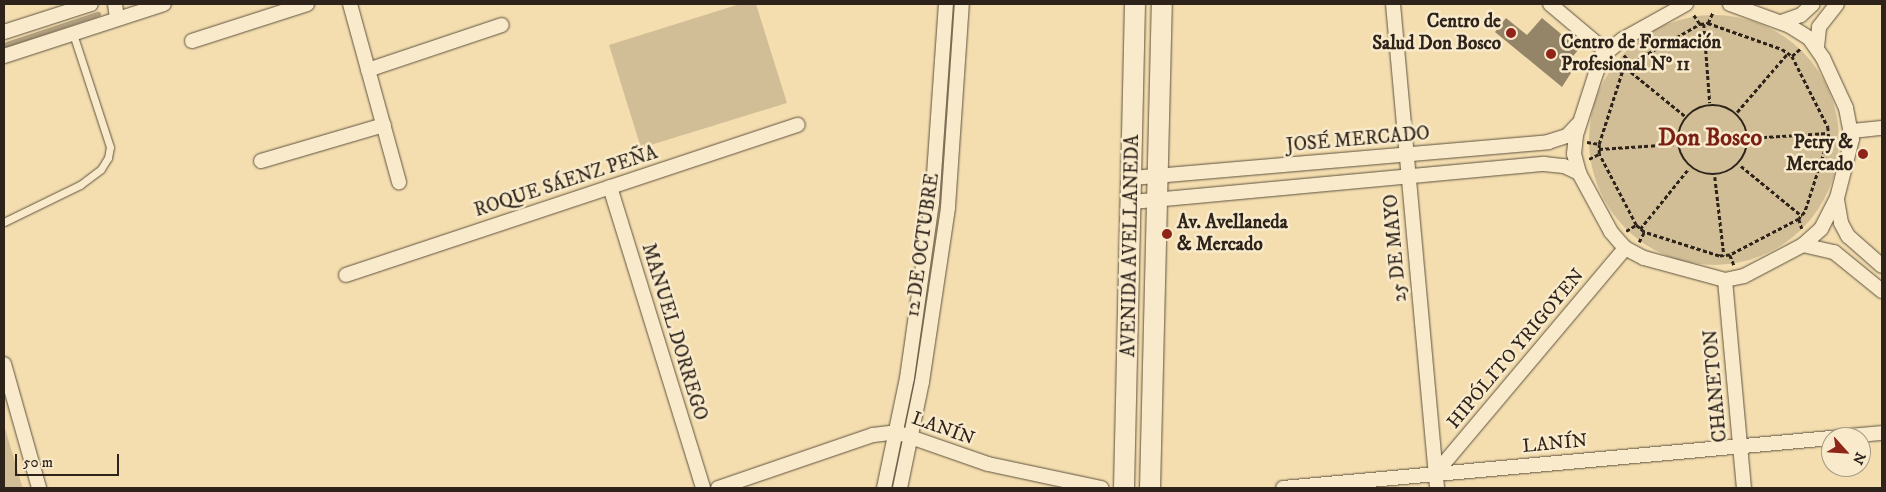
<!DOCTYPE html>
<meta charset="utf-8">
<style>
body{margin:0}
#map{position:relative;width:1886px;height:492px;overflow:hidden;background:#f4deaf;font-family:"IM FELL DW Pica",serif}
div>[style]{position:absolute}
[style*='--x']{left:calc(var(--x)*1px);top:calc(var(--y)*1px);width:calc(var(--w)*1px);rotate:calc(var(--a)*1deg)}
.green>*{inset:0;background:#d2be96}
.round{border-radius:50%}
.stream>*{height:4.5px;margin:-2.25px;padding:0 2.25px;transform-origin:2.25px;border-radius:2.25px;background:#b09e7d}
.building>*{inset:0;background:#948468}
.path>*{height:2.5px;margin-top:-1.25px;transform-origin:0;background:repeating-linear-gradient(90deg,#2d231b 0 4px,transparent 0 6.5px)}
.path>.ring{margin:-1.25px;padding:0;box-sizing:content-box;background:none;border:2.5px solid #2d231b;border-radius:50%}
.roads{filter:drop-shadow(0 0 1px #5f5240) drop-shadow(0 0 1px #5f5240)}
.lane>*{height:7px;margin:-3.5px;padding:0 3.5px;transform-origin:3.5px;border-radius:3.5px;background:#f8eacb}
.street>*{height:14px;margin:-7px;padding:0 7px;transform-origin:7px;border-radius:7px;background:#f8eacb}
.secondary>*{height:20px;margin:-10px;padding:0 10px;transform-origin:10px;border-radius:10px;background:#f8eacb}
.dots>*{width:14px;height:14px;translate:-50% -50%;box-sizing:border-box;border:2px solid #f8eacb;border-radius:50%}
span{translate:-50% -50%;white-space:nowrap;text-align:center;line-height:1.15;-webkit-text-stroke:5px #f8eacb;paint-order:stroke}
.poi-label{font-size:19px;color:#2d231b;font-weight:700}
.right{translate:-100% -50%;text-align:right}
.left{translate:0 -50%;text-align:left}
.street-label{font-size:19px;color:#2d231b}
.district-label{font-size:24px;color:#7a1f14;font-weight:700}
.frame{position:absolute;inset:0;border:5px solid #2d231b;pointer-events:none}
.north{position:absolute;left:1821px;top:427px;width:50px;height:50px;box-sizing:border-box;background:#f8eacb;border:1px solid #a79a85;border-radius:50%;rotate:116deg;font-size:14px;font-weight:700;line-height:20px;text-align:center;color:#2d231b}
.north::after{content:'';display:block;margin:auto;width:18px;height:22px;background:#8f2418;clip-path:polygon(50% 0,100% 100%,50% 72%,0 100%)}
.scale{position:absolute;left:15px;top:454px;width:104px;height:22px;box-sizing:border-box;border:2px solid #2d231b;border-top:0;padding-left:6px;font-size:15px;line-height:18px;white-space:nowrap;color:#2d231b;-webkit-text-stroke:4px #f8eacb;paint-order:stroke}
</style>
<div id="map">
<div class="green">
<i style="clip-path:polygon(740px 4px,756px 4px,787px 103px,641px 148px,609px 45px)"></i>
<i class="round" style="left:1589px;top:15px;width:250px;height:250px"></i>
<i style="clip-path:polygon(4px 425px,22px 486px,23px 488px,4px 488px)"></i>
</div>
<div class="stream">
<i style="--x:4;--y:45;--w:99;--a:-18.3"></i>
</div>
<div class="building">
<i style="clip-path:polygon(1506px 18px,1527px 35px,1542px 18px,1579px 49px,1564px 67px,1571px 73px,1562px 87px,1495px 32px)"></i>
</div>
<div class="path">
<i style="--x:1694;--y:15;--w:11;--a:56"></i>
<i style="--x:1708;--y:23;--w:78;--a:19.4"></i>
<i style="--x:1782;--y:49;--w:12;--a:35"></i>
<i style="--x:1792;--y:56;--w:80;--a:63.1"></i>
<i style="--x:1828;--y:127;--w:11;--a:85"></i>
<i style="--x:1829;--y:138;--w:78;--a:108"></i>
<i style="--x:1805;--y:212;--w:9;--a:131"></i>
<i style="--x:1799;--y:219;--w:78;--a:152.4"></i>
<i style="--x:1730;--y:255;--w:11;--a:175"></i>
<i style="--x:1719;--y:256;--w:79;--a:-162.3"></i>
<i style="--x:1644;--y:232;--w:11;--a:-139"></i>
<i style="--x:1636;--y:225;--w:80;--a:-117.5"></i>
<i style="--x:1599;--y:154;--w:10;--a:-90"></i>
<i style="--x:1599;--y:144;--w:76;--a:-72.3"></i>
<i style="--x:1622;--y:72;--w:13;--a:-45"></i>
<i style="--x:1631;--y:63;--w:79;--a:-29.5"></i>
<i style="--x:1700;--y:24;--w:8;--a:-7"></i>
<i style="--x:1708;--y:23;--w:12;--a:-66"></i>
<i style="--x:1704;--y:24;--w:79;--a:85.7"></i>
<i style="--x:1624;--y:55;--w:11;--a:49"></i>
<i style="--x:1792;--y:56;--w:11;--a:-41"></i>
<i style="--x:1613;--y:68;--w:10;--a:24"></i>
<i style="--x:1626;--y:68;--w:76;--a:39.1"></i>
<i class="ring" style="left:1678px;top:105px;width:67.5px;height:67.5px"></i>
<i style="--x:1737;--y:112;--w:78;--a:-49.2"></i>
<i style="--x:1750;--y:138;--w:78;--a:-3.7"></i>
<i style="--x:1587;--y:142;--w:12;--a:9"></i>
<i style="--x:1599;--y:149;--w:77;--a:-3.7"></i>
<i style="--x:1589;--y:159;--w:11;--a:-27"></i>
<i style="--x:1741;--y:166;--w:79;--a:39.3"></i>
<i style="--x:1715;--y:177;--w:79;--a:83.4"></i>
<i style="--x:1799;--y:219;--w:10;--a:73"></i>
<i style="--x:1640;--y:229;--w:78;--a:-51.2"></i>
<i style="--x:1626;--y:231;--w:12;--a:-31"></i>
<i style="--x:1639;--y:242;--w:11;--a:-63"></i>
<i style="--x:1730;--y:255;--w:11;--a:68"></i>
</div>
<div class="roads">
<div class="lane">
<i style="--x:4;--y:222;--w:85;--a:-26"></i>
<i style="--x:80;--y:185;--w:26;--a:-37"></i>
<i style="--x:101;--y:169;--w:13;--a:-58"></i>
<i style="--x:108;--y:158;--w:11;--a:-80"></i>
<i style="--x:110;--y:147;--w:119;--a:-108.1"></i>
</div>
<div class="street">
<i style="--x:115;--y:4;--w:15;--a:82"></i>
<i style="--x:350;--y:4;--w:185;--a:74.6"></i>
<i style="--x:1393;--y:4;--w:486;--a:84.8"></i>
<i style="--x:1550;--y:4;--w:75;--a:40.1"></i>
<i style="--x:1686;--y:4;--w:72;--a:150.9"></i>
<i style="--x:1623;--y:39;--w:21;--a:141"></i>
<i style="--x:1607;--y:52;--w:24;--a:118"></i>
<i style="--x:1596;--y:73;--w:65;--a:107.9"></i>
<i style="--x:1576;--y:135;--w:19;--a:96"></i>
<i style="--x:1574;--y:154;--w:20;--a:75"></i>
<i style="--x:1579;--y:173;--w:67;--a:61.5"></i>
<i style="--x:1611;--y:232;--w:21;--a:49"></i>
<i style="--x:1625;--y:248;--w:21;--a:28"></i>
<i style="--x:1644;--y:258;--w:84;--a:15.2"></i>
<i style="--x:1725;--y:280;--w:19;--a:-12"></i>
<i style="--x:1744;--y:276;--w:67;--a:-27.7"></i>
<i style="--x:1803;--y:245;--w:24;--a:-42"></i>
<i style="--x:1821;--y:229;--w:35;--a:-63"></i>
<i style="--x:1837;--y:198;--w:61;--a:-75.7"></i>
<i style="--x:1852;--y:139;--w:32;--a:-101"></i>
<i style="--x:1846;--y:108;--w:55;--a:-114.7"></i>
<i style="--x:1823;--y:58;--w:24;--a:-125"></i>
<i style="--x:1809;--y:38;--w:22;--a:-148"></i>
<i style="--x:1790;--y:26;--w:64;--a:-159.9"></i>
<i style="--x:1781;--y:22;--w:21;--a:-19"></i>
<i style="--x:1801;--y:15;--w:16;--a:-43"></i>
<i style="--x:4;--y:32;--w:91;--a:-17.8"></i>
<i style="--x:192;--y:41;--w:121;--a:-17.8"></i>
<i style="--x:1817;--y:47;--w:20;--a:-84"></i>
<i style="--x:1819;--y:27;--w:29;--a:-52"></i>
<i style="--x:4;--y:56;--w:168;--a:-18"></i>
<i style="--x:368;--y:70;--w:141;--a:-18.6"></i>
<i style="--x:1852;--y:131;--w:30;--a:-6"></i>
<i style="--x:261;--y:161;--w:128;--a:-16.3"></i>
<i style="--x:1132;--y:178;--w:418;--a:-4.9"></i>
<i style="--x:1548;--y:142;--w:20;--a:-18"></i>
<i style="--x:1567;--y:136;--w:16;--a:-47"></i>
<i style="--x:610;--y:187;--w:315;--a:72.8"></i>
<i style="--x:1837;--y:200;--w:23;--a:80"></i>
<i style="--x:1841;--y:223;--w:15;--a:62"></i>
<i style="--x:1848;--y:236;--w:45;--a:41.4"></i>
<i style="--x:1132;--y:202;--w:414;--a:-5.3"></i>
<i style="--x:1544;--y:164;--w:20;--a:6"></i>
<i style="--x:1564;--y:166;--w:17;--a:25"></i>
<i style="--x:1803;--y:245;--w:32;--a:13"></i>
<i style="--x:1834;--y:252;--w:62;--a:39.1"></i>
<i style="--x:346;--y:275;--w:476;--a:-18.4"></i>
<i style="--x:1725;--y:280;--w:209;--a:84.8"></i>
<i style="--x:4;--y:364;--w:129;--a:74.2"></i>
<i style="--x:1837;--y:437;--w:45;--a:-5.1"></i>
<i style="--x:1435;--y:474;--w:295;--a:-49.9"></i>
<i style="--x:718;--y:488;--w:164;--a:-18.9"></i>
<i style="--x:873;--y:435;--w:23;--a:-7"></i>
<i style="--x:896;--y:432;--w:97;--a:19.2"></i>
<i style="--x:988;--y:464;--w:116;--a:12"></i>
<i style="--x:884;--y:488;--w:112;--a:-78.2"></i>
<i style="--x:907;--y:378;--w:177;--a:-81.9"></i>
<i style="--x:932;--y:203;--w:199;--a:-86"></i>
<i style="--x:900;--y:488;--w:108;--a:-78.3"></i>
<i style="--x:922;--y:382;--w:177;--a:-81.5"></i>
<i style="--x:948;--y:207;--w:203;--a:-86.1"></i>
<i style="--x:1283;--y:488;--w:550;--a:-5.21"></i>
</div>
<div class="secondary">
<i style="--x:1124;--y:488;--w:484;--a:-88.7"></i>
<i style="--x:1150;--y:488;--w:484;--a:-88.6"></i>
</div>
</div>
<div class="dots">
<i style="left:1511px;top:33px;background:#8f2418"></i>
<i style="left:1551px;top:54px;background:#8f2418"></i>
<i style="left:1863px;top:154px;background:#8f2418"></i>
<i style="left:1167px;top:234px;background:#8f2418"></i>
</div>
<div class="poi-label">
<span class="right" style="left:1501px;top:33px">Centro de<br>Salud Don Bosco</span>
<span class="left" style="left:1561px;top:54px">Centro de Formación<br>Profesional N° 11</span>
<span class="right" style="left:1853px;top:154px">Petry &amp;<br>Mercado</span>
<span class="left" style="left:1177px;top:234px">Av. Avellaneda<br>&amp; Mercado</span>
</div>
<div class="street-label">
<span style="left:1358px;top:140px;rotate:-5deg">JOSÉ MERCADO</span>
<span style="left:566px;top:182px;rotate:-18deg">ROQUE SÁENZ PEÑA</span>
<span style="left:923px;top:245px;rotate:-82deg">12 DE OCTUBRE</span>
<span style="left:1131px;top:246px;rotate:-89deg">AVENIDA AVELLANEDA</span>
<span style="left:1396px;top:248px;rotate:-95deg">25 DE MAYO</span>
<span style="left:674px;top:332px;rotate:73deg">MANUEL DORREGO</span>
<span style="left:1516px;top:349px;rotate:-50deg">HIPÓLITO YRIGOYEN</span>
<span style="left:1716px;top:386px;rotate:-95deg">CHANETON</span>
<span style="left:943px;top:429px;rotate:20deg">LANÍN</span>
<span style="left:1555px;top:444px;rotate:-5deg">LANÍN</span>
</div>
<div class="district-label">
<span style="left:1710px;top:139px">Don Bosco</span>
</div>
<div class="frame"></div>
<div class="north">N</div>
<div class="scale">50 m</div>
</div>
